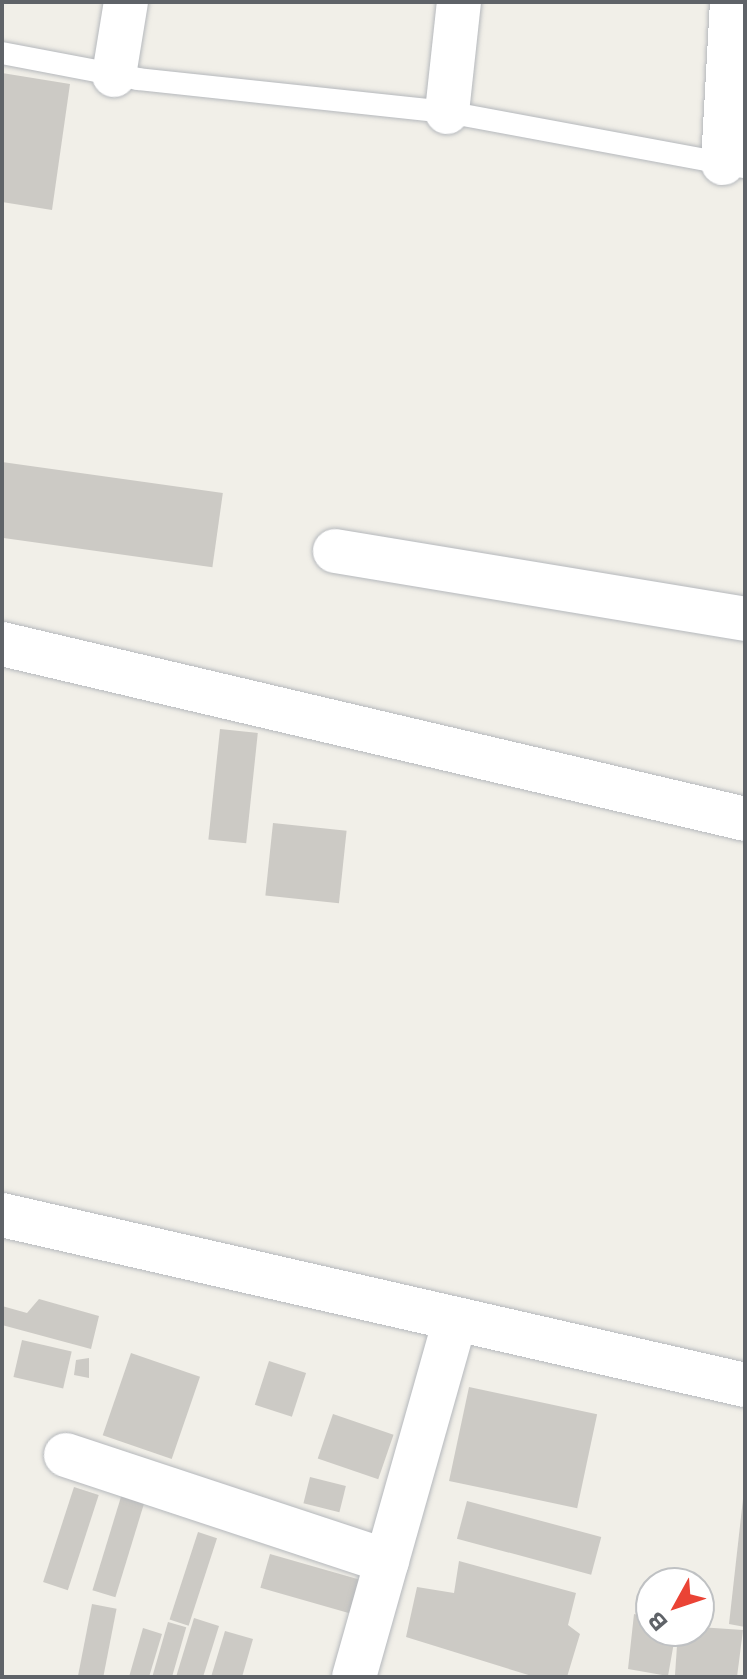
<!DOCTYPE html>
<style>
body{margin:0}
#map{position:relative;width:747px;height:1679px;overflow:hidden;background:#f1efe8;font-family:Montserrat,sans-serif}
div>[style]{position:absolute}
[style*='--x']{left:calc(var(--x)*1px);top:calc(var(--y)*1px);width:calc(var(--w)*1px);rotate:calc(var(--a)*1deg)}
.building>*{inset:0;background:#cccac5;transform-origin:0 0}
.roads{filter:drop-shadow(0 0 2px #b5b8bc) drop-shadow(0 0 2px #b5b8bc)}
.service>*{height:22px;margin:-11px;padding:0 11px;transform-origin:11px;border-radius:11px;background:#fff}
.minor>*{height:44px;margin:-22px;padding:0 22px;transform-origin:22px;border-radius:22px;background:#fff}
span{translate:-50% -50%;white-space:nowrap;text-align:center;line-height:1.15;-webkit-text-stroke:8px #fff;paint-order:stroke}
.frame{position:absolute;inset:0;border:4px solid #5f6368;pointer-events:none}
.north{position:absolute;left:635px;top:1567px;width:80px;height:80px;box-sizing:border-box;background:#fff;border:2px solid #bfc1c3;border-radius:50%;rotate:230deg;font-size:22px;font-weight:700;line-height:32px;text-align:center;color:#5f6368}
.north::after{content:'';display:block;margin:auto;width:28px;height:36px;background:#ea4335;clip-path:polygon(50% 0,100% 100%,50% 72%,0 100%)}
</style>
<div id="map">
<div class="building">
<i style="clip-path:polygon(2px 73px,70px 84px,52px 210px,2px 202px)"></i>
<i style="left:2px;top:462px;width:223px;height:75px;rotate:8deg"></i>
<i style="left:220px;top:729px;width:38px;height:111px;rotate:6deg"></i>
<i style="left:273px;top:823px;width:74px;height:73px;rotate:6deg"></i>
<i style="clip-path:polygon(39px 1299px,99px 1316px,91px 1349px,2px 1325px,2px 1306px,27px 1313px)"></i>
<i style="left:22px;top:1340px;width:51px;height:38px;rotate:13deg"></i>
<i style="left:131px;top:1353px;width:73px;height:87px;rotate:19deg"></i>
<i style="clip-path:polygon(89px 1358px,89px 1378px,74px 1375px,76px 1360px)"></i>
<i style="left:269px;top:1361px;width:39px;height:46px;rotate:18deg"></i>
<i style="left:469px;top:1387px;width:131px;height:96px;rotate:12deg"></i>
<i style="left:333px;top:1414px;width:64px;height:47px;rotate:19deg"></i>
<i style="left:310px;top:1477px;width:37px;height:27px;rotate:14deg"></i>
<i style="left:74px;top:1487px;width:26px;height:100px;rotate:18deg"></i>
<i style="left:124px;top:1487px;width:24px;height:108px;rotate:17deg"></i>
<i style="clip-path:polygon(743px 1499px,745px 1499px,745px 1627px,729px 1624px)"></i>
<i style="left:467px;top:1501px;width:139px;height:39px;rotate:15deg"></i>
<i style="left:198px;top:1532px;width:20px;height:92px;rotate:18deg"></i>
<i style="left:270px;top:1554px;width:100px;height:35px;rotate:16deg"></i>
<i style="clip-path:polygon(459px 1561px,576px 1593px,568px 1625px,580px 1634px,567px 1677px,535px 1677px,406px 1637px,417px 1587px,454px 1593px)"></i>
<i style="left:92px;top:1604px;width:25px;height:75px;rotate:11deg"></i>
<i style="clip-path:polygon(634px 1614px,651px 1618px,651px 1631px,676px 1631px,668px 1676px,628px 1669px)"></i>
<i style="clip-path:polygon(194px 1618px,219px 1626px,203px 1677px,176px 1677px)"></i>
<i style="left:168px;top:1622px;width:19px;height:57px;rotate:16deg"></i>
<i style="clip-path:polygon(699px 1627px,743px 1630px,737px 1677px,675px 1675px,678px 1631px)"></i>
<i style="clip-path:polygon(143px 1628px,162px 1634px,149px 1677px,129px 1677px)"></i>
<i style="clip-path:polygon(225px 1631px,253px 1639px,242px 1677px,211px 1677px)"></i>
</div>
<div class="roads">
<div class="service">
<i style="--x:2;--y:53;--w:138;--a:10.8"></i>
<i style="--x:138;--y:79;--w:311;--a:6.1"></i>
<i style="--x:447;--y:112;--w:303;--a:10.5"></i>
</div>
<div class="minor">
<i style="--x:114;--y:75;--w:74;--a:-80.7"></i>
<i style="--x:447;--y:112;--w:111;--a:-83.8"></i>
<i style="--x:723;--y:163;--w:161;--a:-86.8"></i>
<i style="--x:335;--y:551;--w:416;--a:9.4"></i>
<i style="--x:2;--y:644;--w:763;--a:13.25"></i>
<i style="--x:2;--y:1215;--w:762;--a:12.89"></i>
<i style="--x:66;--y:1455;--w:338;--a:18.3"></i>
<i style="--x:354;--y:1677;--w:372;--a:-74.2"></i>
</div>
</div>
<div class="frame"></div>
<div class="north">B</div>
</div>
